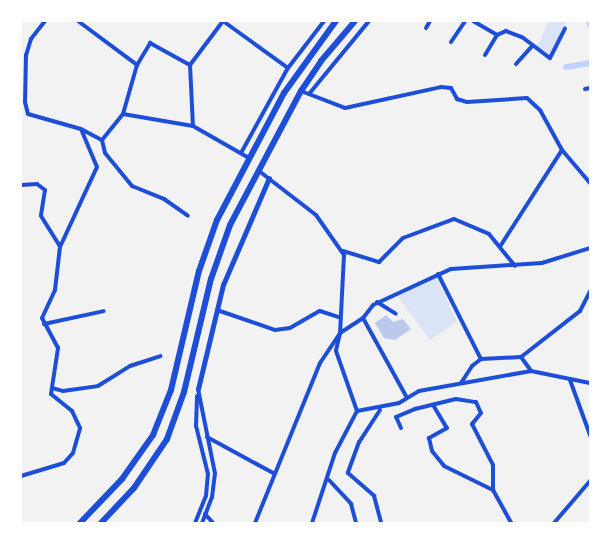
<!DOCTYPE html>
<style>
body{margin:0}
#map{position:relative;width:611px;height:544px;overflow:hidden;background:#f2f2f2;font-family:Inter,sans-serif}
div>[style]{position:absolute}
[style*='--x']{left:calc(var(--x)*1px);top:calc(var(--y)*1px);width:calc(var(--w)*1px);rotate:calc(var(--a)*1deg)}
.green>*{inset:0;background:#dbe4f7}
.canal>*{height:6px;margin:-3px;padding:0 3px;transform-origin:3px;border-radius:3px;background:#bfd3fe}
.building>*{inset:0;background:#bdc9ec}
.minor>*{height:4px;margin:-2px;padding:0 2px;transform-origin:2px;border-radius:2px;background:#1d4ed8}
.tertiary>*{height:4.5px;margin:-2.25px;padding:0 2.25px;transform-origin:2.25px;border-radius:2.25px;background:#1d4ed8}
.trunk>*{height:6px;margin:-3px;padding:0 3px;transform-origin:3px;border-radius:3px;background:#1d4ed8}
span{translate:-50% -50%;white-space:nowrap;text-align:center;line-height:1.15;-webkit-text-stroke:4.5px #fff;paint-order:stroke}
.frame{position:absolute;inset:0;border:22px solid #fff;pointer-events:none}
</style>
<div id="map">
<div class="green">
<i style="clip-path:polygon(549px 21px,567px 21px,550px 55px,537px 46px)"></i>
<i style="clip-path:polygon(437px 277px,457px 322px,430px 340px,397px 295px)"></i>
</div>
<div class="canal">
<i style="--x:589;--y:21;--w:4;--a:76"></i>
<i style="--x:566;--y:67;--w:24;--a:-9"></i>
</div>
<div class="building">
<i style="clip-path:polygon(386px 315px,393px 322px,403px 319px,411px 329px,395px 340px,384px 338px,375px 323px)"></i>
</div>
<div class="minor">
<i style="--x:45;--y:21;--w:23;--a:128"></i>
<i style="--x:31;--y:39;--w:17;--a:107"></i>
<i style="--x:26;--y:55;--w:47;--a:91.2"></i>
<i style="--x:25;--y:102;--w:12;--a:76"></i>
<i style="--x:28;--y:114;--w:55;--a:15.8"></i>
<i style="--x:81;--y:129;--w:24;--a:28"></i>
<i style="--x:102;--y:140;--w:33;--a:-51"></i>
<i style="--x:123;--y:114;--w:71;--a:9.7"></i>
<i style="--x:193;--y:126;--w:64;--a:29.7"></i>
<i style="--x:78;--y:21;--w:74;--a:36.7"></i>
<i style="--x:137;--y:65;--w:26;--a:-59"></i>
<i style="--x:150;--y:43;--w:46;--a:28.8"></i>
<i style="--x:190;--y:65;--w:61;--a:87.2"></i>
<i style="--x:473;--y:21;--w:28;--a:30"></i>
<i style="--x:497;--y:35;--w:10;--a:-24"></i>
<i style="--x:506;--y:31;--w:17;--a:21"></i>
<i style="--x:522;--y:37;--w:35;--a:37"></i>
<i style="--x:550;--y:58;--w:33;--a:-63"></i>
<i style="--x:426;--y:28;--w:8;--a:-60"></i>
<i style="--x:451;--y:42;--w:25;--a:-56"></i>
<i style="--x:485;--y:55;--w:23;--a:-59"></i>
<i style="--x:516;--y:64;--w:25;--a:-48"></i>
<i style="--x:190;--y:65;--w:55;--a:-53.1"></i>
<i style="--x:223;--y:21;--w:80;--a:35.9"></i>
<i style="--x:585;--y:89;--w:5;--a:-11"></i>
<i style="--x:301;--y:91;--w:47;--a:21.1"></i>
<i style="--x:345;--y:108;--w:98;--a:-12.3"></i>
<i style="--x:441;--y:87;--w:10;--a:6"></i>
<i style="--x:451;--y:88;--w:13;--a:61"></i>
<i style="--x:457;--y:99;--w:10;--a:17"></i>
<i style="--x:467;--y:102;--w:60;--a:-3.8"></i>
<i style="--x:527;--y:98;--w:18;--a:43"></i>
<i style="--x:540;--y:110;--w:46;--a:61.2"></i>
<i style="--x:562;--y:150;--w:43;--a:49.7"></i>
<i style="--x:309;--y:94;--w:94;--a:-50.6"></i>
<i style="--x:123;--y:114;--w:51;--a:-74.1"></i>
<i style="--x:102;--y:140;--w:13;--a:77"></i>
<i style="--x:105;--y:153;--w:43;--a:50.7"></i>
<i style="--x:132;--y:186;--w:35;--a:22"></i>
<i style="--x:164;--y:199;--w:29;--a:35"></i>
<i style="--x:241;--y:153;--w:97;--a:-61.1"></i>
<i style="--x:288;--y:68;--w:59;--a:-52.5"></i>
<i style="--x:259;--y:171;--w:72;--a:37.7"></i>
<i style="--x:316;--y:215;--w:49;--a:55"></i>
<i style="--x:344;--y:255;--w:78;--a:92.9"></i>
<i style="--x:340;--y:333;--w:18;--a:103"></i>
<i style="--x:336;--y:351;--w:64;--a:70.7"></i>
<i style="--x:21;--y:185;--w:16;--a:-4"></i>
<i style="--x:37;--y:184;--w:10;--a:37"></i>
<i style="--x:45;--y:190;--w:26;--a:99"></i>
<i style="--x:41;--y:216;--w:36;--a:58"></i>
<i style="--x:501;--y:245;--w:113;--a:-57.3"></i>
<i style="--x:343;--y:251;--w:38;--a:17"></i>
<i style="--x:379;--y:262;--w:34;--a:-45"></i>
<i style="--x:403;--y:238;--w:54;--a:-20.4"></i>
<i style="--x:454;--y:219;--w:38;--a:23"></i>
<i style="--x:489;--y:234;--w:41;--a:50.9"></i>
<i style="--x:438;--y:274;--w:95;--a:63.2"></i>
<i style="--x:377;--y:302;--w:22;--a:32"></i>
<i style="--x:217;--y:310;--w:61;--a:19"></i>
<i style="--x:275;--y:330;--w:15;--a:-8"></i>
<i style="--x:290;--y:328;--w:34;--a:-30"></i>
<i style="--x:320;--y:311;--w:19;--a:18"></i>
<i style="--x:363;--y:318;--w:89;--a:61.1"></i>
<i style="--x:44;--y:324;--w:61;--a:-12.2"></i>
<i style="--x:521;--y:357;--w:75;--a:-37.9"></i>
<i style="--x:580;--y:311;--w:22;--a:-63"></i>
<i style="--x:570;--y:380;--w:59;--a:70"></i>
<i style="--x:461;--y:383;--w:20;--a:-57"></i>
<i style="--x:472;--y:366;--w:11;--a:-38"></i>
<i style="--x:481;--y:359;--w:40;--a:-2.9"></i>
<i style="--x:521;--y:357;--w:17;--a:54"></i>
<i style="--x:52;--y:388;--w:11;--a:15"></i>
<i style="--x:63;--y:391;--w:35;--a:-8"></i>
<i style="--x:98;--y:386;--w:38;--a:-32"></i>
<i style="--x:130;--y:366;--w:32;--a:-18"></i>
<i style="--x:198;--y:389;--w:86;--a:78.6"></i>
<i style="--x:215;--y:473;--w:24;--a:97"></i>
<i style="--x:212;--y:497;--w:28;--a:111"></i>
<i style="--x:433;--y:405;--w:27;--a:59"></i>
<i style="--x:447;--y:428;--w:21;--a:151"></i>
<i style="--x:429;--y:438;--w:13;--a:77"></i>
<i style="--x:432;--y:451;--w:19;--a:51"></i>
<i style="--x:444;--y:466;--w:55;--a:26.1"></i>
<i style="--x:380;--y:410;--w:38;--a:123"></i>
<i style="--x:359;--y:442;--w:33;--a:110"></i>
<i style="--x:348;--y:473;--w:35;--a:41"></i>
<i style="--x:374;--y:496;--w:28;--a:75"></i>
<i style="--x:401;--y:428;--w:12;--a:-114"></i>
<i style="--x:396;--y:417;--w:21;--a:-23"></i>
<i style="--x:415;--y:409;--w:42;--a:-13.7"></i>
<i style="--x:456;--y:399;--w:20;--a:9"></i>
<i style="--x:476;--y:402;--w:12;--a:66"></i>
<i style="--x:481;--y:413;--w:14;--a:129"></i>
<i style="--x:472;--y:424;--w:46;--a:62.9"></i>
<i style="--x:493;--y:465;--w:25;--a:90"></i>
<i style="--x:493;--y:490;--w:38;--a:61"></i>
<i style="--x:207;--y:437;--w:77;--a:28.6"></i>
<i style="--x:21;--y:476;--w:45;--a:-16.8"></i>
<i style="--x:64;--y:463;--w:13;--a:-48"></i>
<i style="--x:73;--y:453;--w:26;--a:-74"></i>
<i style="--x:80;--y:428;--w:19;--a:-115"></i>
<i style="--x:72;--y:411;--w:27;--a:-141"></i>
<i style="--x:51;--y:394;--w:47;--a:-81.3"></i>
<i style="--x:58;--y:348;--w:34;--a:-118"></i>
<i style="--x:42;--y:318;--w:31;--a:-65"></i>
<i style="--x:55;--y:290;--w:43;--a:-83.4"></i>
<i style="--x:60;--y:247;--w:88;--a:-65.2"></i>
<i style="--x:97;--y:167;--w:41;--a:-112.8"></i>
<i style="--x:329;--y:480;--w:33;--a:47"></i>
<i style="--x:351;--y:504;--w:20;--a:75"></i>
<i style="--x:205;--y:514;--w:12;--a:48"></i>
<i style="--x:195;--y:523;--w:29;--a:-68"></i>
<i style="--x:206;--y:496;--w:22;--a:-85"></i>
<i style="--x:208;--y:474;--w:49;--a:-104"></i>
<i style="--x:196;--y:426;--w:30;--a:-88"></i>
<i style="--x:255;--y:523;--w:173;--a:-67.9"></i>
<i style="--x:320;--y:363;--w:36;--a:-56"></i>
<i style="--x:340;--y:333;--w:27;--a:-33"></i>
<i style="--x:363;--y:318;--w:16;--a:-52"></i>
<i style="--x:373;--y:305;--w:86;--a:-24.8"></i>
<i style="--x:451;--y:269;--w:91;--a:-3.8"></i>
<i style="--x:542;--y:263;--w:50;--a:-17.4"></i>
<i style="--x:312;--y:523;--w:74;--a:-71.8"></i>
<i style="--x:335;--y:453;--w:47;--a:-62.4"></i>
<i style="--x:357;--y:411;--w:43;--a:-10.8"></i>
<i style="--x:399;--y:403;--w:23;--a:-31"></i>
<i style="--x:419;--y:391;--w:114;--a:-10.1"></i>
<i style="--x:531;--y:371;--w:60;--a:11.5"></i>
<i style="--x:554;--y:523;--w:55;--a:-49.4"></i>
</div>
<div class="tertiary">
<i style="--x:198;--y:389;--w:107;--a:-76.5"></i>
<i style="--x:223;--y:285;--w:116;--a:-66.7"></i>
</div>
<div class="trunk">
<i style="--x:80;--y:523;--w:61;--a:-46.3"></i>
<i style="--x:122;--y:479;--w:54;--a:-54.8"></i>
<i style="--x:153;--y:435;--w:48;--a:-68.2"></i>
<i style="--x:171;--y:390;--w:122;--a:-76.8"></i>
<i style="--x:199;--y:271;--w:54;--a:-70.6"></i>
<i style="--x:217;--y:220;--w:144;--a:-62.2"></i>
<i style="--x:284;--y:93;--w:89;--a:-54.2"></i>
<i style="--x:101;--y:523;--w:48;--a:-46.7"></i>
<i style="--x:134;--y:488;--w:59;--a:-56"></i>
<i style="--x:167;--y:439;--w:50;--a:-70.1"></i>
<i style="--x:184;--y:392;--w:116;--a:-76.6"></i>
<i style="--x:211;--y:279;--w:57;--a:-70.6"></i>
<i style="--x:230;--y:225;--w:152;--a:-62.1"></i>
<i style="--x:301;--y:91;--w:36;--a:-56"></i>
<i style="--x:321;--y:61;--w:52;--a:-49.6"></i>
</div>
<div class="frame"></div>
</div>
